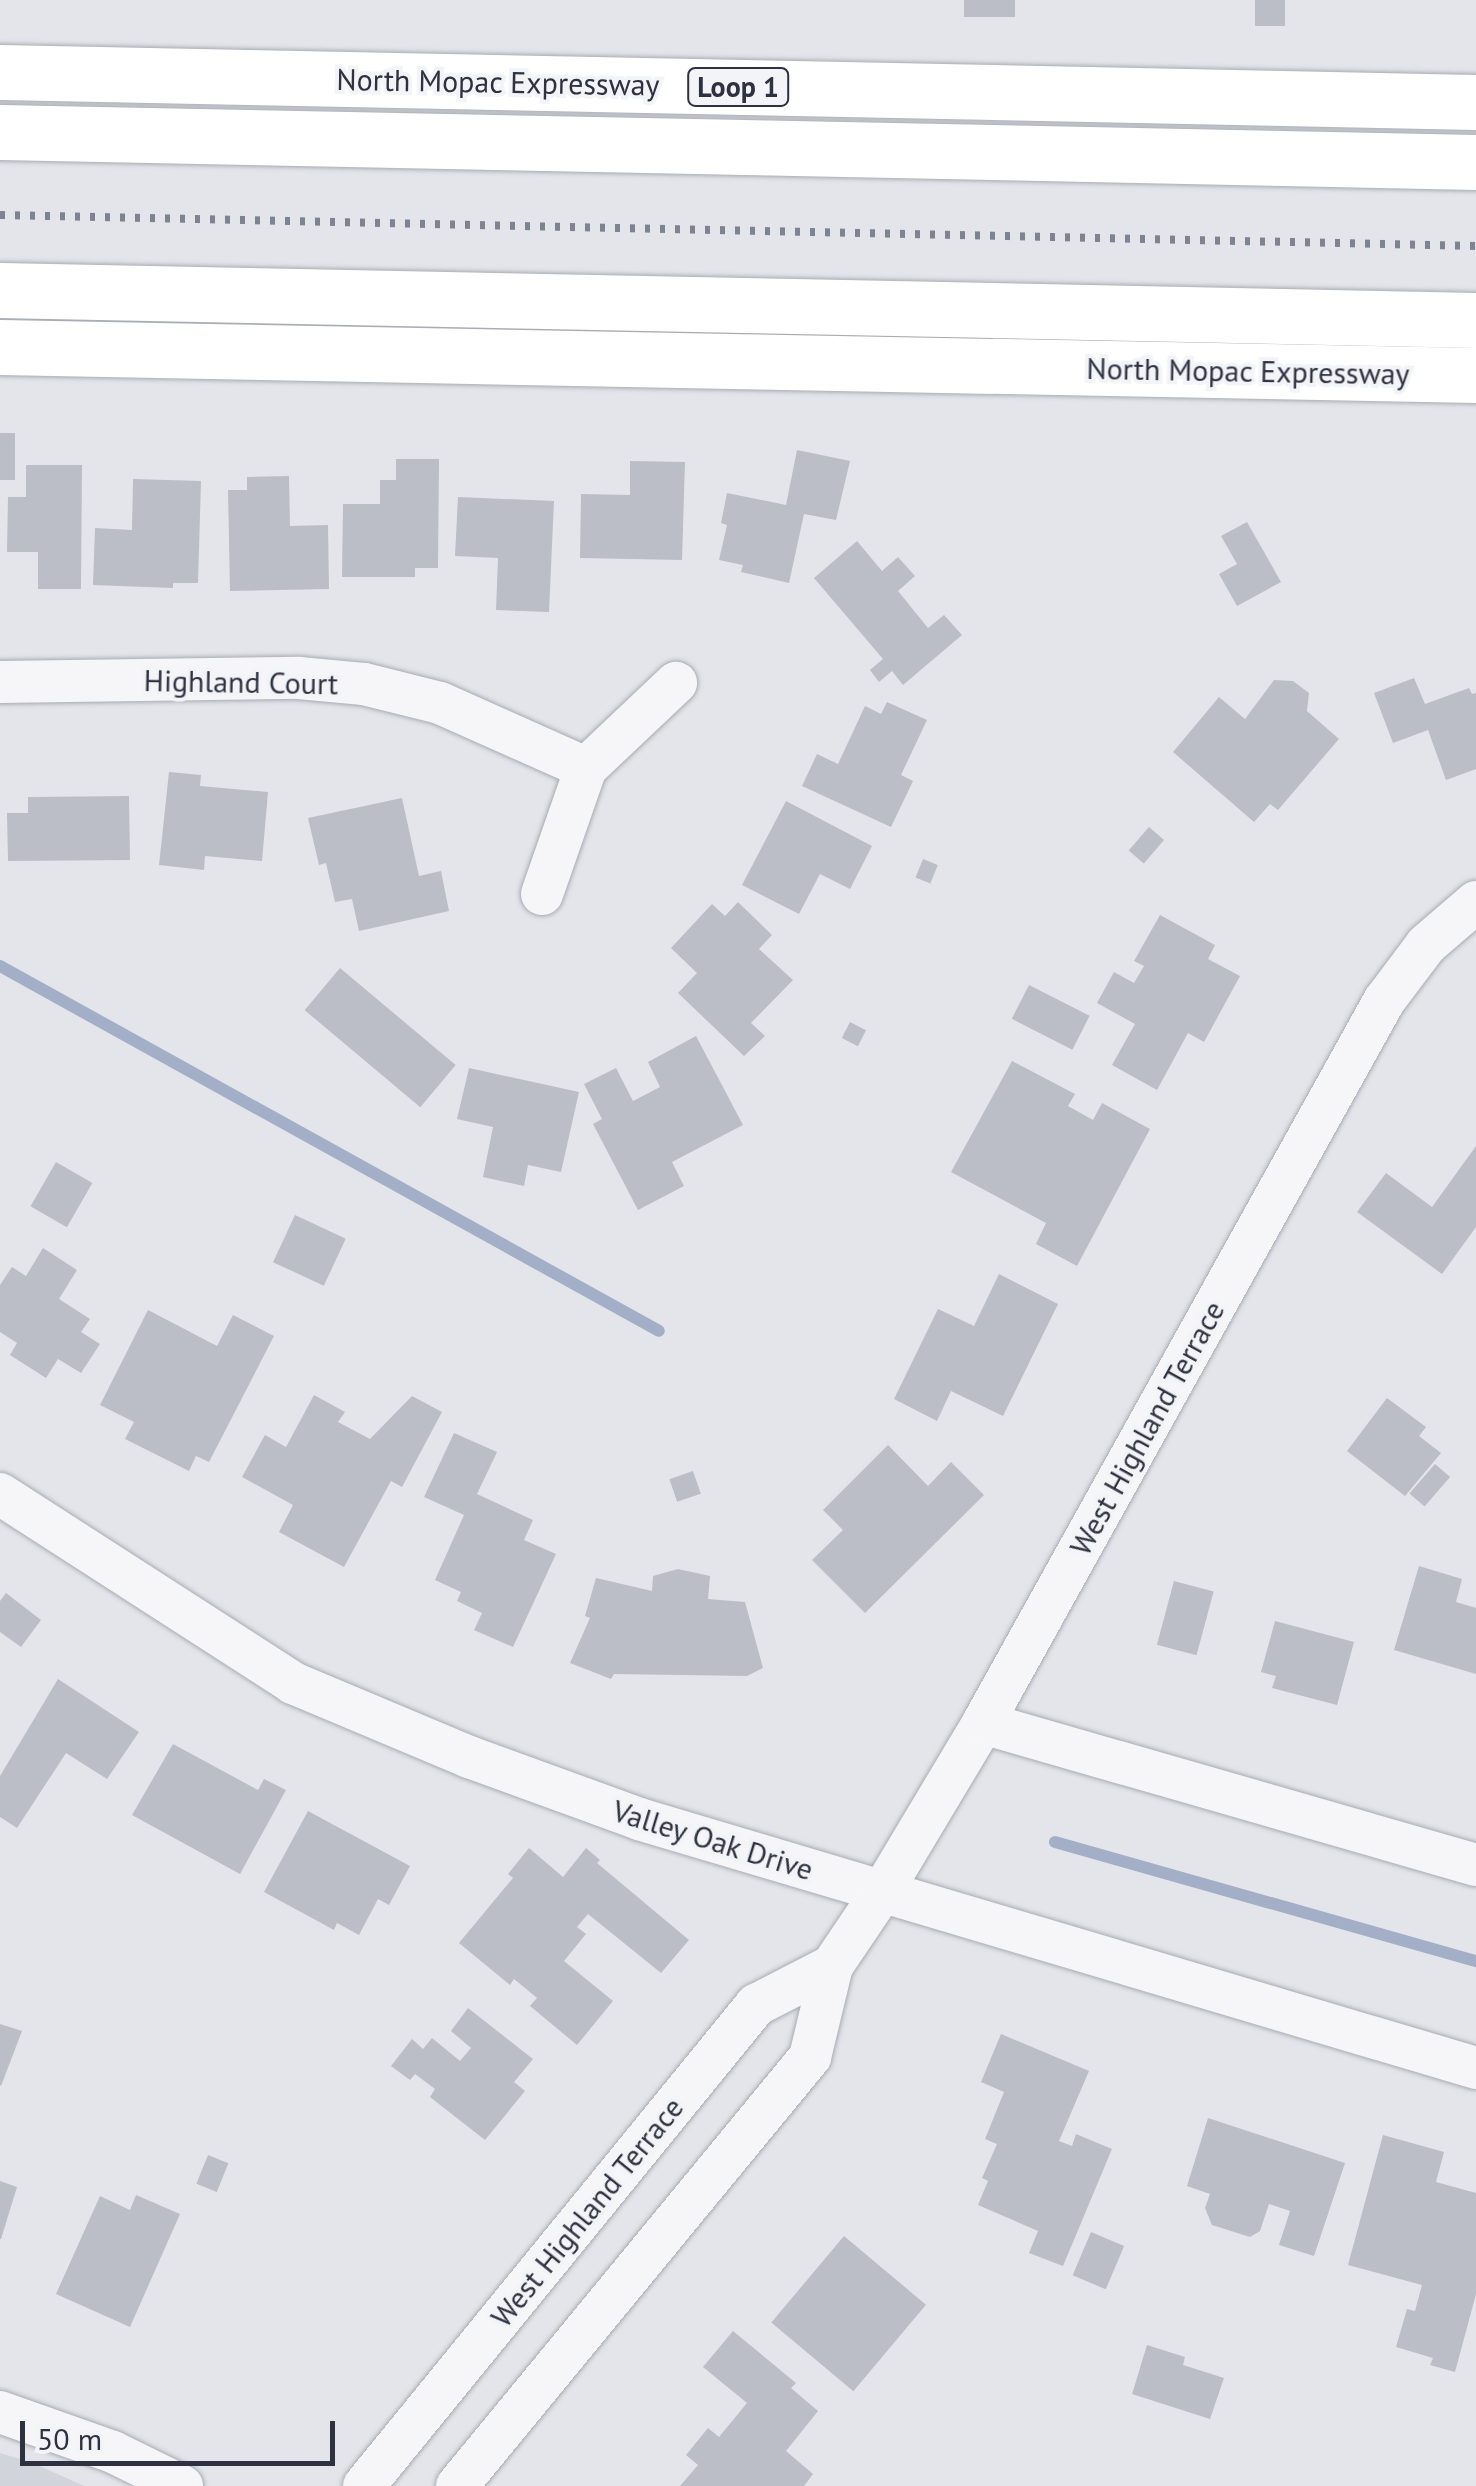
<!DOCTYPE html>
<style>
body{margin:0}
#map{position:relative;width:1476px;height:2486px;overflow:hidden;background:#e3e5ea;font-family:"PT Sans",sans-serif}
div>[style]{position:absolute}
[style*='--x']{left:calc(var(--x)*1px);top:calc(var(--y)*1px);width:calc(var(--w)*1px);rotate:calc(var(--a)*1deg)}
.built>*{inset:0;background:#d2d4dc}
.stream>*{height:12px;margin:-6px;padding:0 6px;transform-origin:6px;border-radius:6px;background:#a2afc6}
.building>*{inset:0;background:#bbbec6;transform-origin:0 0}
.roads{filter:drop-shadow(0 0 2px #a9abb4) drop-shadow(0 0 2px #a9abb4)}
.street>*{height:42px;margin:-21px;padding:0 21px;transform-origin:21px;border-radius:21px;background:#f6f6f8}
.highway>*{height:55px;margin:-27.5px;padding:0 27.5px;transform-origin:27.5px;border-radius:27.5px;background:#fff}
.rail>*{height:8px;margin-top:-4px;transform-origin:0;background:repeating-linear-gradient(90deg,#7e8392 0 5px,transparent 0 15px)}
span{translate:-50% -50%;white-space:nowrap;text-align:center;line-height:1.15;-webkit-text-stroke:8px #f3f4f7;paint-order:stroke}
.shield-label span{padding:2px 8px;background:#f3f4f7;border:2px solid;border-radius:8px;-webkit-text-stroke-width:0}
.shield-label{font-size:28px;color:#2d3140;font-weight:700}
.street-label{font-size:30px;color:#2d3140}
.scale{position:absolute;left:20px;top:2421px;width:315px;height:45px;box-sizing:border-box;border:5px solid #2d3140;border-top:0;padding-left:12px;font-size:30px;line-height:35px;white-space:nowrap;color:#2d3140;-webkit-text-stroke:8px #f3f4f7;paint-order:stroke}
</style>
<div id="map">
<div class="built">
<i style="clip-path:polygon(0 2453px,33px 2463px,84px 2486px,0 2486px)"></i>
</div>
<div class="stream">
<i style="--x:0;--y:966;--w:753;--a:28.98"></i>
<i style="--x:1055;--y:1842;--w:437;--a:15.8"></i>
</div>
<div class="building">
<i style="left:964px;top:0;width:51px;height:17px"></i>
<i style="left:1255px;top:0;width:30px;height:26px"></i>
<i style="left:0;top:433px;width:15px;height:47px"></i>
<i style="clip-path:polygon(797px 450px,850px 461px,836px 520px,804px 514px,789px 583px,741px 572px,743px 565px,719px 560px,727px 525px,721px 523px,727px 493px,786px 505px)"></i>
<i style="clip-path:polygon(396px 459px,439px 459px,438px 568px,415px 568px,415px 577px,342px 577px,343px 504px,380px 504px,380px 480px,396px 480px)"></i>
<i style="clip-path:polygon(630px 461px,685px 462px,682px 560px,580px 558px,581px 494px,630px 495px)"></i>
<i style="clip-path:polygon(26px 465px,82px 465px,81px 589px,38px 589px,38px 552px,7px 552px,8px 497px,26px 497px)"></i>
<i style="clip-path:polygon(289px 476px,290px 526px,328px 525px,329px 589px,230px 591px,228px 490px,247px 490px,247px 477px)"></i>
<i style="clip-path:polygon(133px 479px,201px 481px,198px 583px,173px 583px,173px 588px,93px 585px,95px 528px,132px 530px)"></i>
<i style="clip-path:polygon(458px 497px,554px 501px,549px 612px,496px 610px,498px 558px,455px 556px)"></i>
<i style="clip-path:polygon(1247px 522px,1281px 582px,1237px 606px,1219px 574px,1237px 564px,1221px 536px)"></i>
<i style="clip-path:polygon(857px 541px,882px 571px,898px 557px,915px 576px,898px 591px,928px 628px,944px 615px,962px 635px,903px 685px,892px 671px,879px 682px,870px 670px,883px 659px,814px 578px)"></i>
<i style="clip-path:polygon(1414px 678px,1425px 704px,1469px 688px,1472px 694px,1476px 693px,1476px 769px,1446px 780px,1428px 730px,1393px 743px,1374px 693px)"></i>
<i style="clip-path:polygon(1274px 680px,1293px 681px,1309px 693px,1307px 711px,1339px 739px,1278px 810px,1270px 804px,1254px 822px,1173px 752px,1219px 697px,1245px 719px)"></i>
<i style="clip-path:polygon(887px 702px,927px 720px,901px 775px,913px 781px,891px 827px,802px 786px,817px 754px,838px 764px,865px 706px,881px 714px)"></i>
<i style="clip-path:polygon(169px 772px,201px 775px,200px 786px,268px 792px,262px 861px,205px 856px,204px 870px,159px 865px)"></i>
<i style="clip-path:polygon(129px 796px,130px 860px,8px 861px,7px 813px,28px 813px,28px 797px)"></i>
<i style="clip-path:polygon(402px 798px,419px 876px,441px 871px,449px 911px,359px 931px,352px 899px,335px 902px,326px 863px,319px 865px,308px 818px)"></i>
<i style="clip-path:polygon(786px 801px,872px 846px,850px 889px,820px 874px,799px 914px,742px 885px)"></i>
<i style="left:1149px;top:827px;width:20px;height:31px;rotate:41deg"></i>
<i style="left:923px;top:859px;width:16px;height:20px;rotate:22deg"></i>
<i style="clip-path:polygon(738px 902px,772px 935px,759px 949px,793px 980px,751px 1023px,765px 1036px,744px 1056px,678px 993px,697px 973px,671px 948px,712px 904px,725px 916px)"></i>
<i style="clip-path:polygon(1160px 915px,1215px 945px,1208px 959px,1240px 976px,1204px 1042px,1188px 1033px,1157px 1090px,1112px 1065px,1135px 1024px,1097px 1003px,1114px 972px,1134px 983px,1144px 966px,1134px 961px)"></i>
<i style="left:340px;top:968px;width:151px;height:55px;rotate:40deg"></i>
<i style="left:1029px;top:985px;width:68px;height:38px;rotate:27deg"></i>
<i style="left:850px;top:1022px;width:18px;height:18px;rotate:27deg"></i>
<i style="clip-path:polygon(696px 1036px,743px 1125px,672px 1162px,684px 1186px,638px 1210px,593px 1124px,602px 1119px,584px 1084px,616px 1068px,633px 1101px,660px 1087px,648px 1062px)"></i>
<i style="clip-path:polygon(1012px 1061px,1075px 1094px,1068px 1106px,1093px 1120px,1102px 1103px,1150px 1129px,1077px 1266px,1036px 1244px,1046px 1223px,951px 1172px)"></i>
<i style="clip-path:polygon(469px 1068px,579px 1092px,561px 1172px,528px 1165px,524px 1186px,483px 1177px,493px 1127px,457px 1119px)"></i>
<i style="clip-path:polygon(1476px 1146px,1476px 1227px,1442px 1274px,1357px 1212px,1386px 1173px,1432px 1207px)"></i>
<i style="left:56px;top:1162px;width:42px;height:51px;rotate:30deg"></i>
<i style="left:295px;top:1215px;width:56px;height:52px;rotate:25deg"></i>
<i style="clip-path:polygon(43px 1248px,77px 1270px,59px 1299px,90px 1319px,81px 1332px,100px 1344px,81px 1373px,58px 1359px,46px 1378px,10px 1355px,17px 1343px,0 1332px,0 1285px,12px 1267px,26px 1276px)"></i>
<i style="clip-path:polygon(999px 1274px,1058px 1304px,1003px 1416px,951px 1391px,937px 1421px,894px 1399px,938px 1309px,974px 1326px)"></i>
<i style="clip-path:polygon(148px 1310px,217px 1346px,233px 1315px,274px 1336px,209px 1462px,196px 1456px,189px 1471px,125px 1439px,134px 1422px,100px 1405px)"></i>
<i style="clip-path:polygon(314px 1395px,345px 1412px,338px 1422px,370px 1439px,412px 1396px,442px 1412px,402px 1487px,391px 1481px,344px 1567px,279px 1532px,293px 1505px,242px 1477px,265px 1435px,286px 1447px)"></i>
<i style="clip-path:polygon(1387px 1398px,1426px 1427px,1419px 1436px,1441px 1453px,1405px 1496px,1347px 1451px)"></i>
<i style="clip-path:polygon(454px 1433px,497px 1452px,477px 1494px,533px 1520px,524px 1540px,556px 1554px,513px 1647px,474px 1630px,482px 1613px,457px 1601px,461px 1592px,435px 1580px,464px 1515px,424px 1497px)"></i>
<i style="clip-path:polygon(888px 1445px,928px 1486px,951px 1462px,984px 1495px,865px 1613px,812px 1560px,843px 1530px,823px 1510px)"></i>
<i style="left:1435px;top:1464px;width:20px;height:39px;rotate:41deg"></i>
<i style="left:693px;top:1471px;width:24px;height:25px;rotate:71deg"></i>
<i style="clip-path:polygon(1419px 1566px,1462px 1579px,1456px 1602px,1476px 1608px,1476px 1674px,1394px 1650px)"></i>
<i style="clip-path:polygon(678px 1569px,710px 1576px,708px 1599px,745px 1602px,763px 1668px,747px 1676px,614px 1674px,611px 1679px,570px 1663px,590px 1618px,585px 1616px,596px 1578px,652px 1591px,653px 1576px)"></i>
<i style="left:1174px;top:1581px;width:41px;height:66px;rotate:15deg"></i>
<i style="clip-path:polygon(6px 1593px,41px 1620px,21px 1647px,0 1632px,0 1601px)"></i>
<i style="clip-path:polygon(1275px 1621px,1354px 1642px,1337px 1705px,1272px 1688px,1276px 1676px,1261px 1672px)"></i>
<i style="clip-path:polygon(58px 1679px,139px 1732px,107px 1779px,66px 1753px,17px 1828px,0 1817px,0 1776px)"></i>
<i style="clip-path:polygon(173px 1744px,258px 1790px,264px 1779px,286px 1790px,240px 1874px,132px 1815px)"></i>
<i style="clip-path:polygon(308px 1811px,410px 1866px,389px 1905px,378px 1899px,359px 1935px,337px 1923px,334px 1930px,264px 1892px)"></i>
<i style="clip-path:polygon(529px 1848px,563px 1877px,586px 1848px,600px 1860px,597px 1863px,689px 1940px,661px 1973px,588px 1914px,577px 1927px,586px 1934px,564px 1961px,613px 2001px,577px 2045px,530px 2006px,537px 1998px,514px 1979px,510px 1985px,459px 1943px,513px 1878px,508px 1874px)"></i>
<i style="clip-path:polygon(468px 2008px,533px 2059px,514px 2082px,525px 2091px,485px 2140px,430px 2097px,435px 2089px,415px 2074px,410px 2080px,391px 2066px,412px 2039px,423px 2049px,432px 2038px,460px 2061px,471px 2048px,451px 2031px)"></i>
<i style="clip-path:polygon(0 2024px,22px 2031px,1px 2086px,0 2085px)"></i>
<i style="clip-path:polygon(1001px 2034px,1089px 2071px,1059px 2141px,1072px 2146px,1076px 2134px,1112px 2149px,1063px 2266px,1029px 2253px,1038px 2231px,978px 2205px,988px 2181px,982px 2178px,997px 2144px,985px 2139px,1004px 2092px,981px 2082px)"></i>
<i style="clip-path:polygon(1208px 2118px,1345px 2163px,1314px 2256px,1279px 2245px,1290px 2211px,1269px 2204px,1260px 2231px,1250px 2237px,1212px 2225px,1205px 2208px,1210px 2194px,1187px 2186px)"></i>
<i style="clip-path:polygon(1383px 2135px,1444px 2152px,1436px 2182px,1476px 2193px,1476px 2294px,1455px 2372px,1430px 2365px,1433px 2358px,1396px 2347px,1407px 2309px,1415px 2311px,1422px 2285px,1348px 2265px)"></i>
<i style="left:208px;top:2155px;width:22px;height:31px;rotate:22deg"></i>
<i style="clip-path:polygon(0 2181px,17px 2187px,1px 2239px,0 2239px)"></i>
<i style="clip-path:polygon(136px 2195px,180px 2214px,130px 2327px,56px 2294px,100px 2196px,130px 2210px)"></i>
<i style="left:1091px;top:2232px;width:36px;height:47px;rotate:23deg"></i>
<i style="left:844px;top:2236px;width:107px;height:113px;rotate:40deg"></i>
<i style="clip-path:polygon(733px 2331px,796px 2383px,791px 2388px,818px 2411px,786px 2451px,813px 2474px,804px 2486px,680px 2486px,698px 2465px,686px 2455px,708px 2428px,719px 2437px,747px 2403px,703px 2367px)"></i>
<i style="clip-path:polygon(1147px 2345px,1185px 2357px,1183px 2365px,1224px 2378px,1210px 2419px,1132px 2394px)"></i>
</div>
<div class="roads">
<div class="street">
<i style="--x:0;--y:682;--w:299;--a:-0.8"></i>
<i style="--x:299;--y:678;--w:65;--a:5.3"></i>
<i style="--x:364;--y:684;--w:78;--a:14"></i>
<i style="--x:440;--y:703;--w:160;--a:24"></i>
<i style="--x:542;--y:894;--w:133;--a:-70.8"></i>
<i style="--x:586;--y:768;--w:124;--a:-43.4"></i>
<i style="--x:0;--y:1494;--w:349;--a:32.8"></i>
<i style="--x:293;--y:1683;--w:191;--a:22.8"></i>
<i style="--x:469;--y:1757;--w:181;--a:20"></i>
<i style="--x:639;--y:1819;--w:873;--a:16.57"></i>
<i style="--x:983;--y:1723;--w:513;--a:16.07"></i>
<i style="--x:0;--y:2412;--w:120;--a:19.5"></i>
<i style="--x:113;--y:2452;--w:77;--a:26.2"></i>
<i style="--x:364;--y:2486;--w:621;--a:-50.82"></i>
<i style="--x:756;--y:2005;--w:85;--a:-27.2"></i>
<i style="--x:457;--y:2486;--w:556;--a:-50.55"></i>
<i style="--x:810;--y:2057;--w:94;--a:-76.4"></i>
<i style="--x:832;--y:1966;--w:89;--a:-56"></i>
<i style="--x:882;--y:1892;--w:197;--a:-59.1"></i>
<i style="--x:983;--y:1723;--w:826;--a:-60.95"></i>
<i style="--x:1384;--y:1001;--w:70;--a:-53.1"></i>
<i style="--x:1426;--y:945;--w:66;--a:-40.7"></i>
</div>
<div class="highway">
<i style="--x:0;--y:72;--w:1476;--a:1.16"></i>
<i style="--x:0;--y:132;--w:1476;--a:1.16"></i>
<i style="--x:0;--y:290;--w:1476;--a:1.16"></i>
<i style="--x:0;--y:347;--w:1476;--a:1.09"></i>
</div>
</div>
<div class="rail">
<i style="--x:0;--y:215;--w:1476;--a:1.2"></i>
</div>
<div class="shield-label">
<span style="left:738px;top:87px">Loop 1</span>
</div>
<div class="street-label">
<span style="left:498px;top:82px;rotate:1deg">North Mopac Expressway</span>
<span style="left:1248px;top:371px;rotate:1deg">North Mopac Expressway</span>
<span style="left:241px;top:682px;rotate:1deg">Highland Court</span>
<span style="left:1147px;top:1428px;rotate:-61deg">West Highland Terrace</span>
<span style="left:713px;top:1840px;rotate:17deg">Valley Oak Drive</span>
<span style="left:587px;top:2212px;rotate:-51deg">West Highland Terrace</span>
</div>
<div class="scale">50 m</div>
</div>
